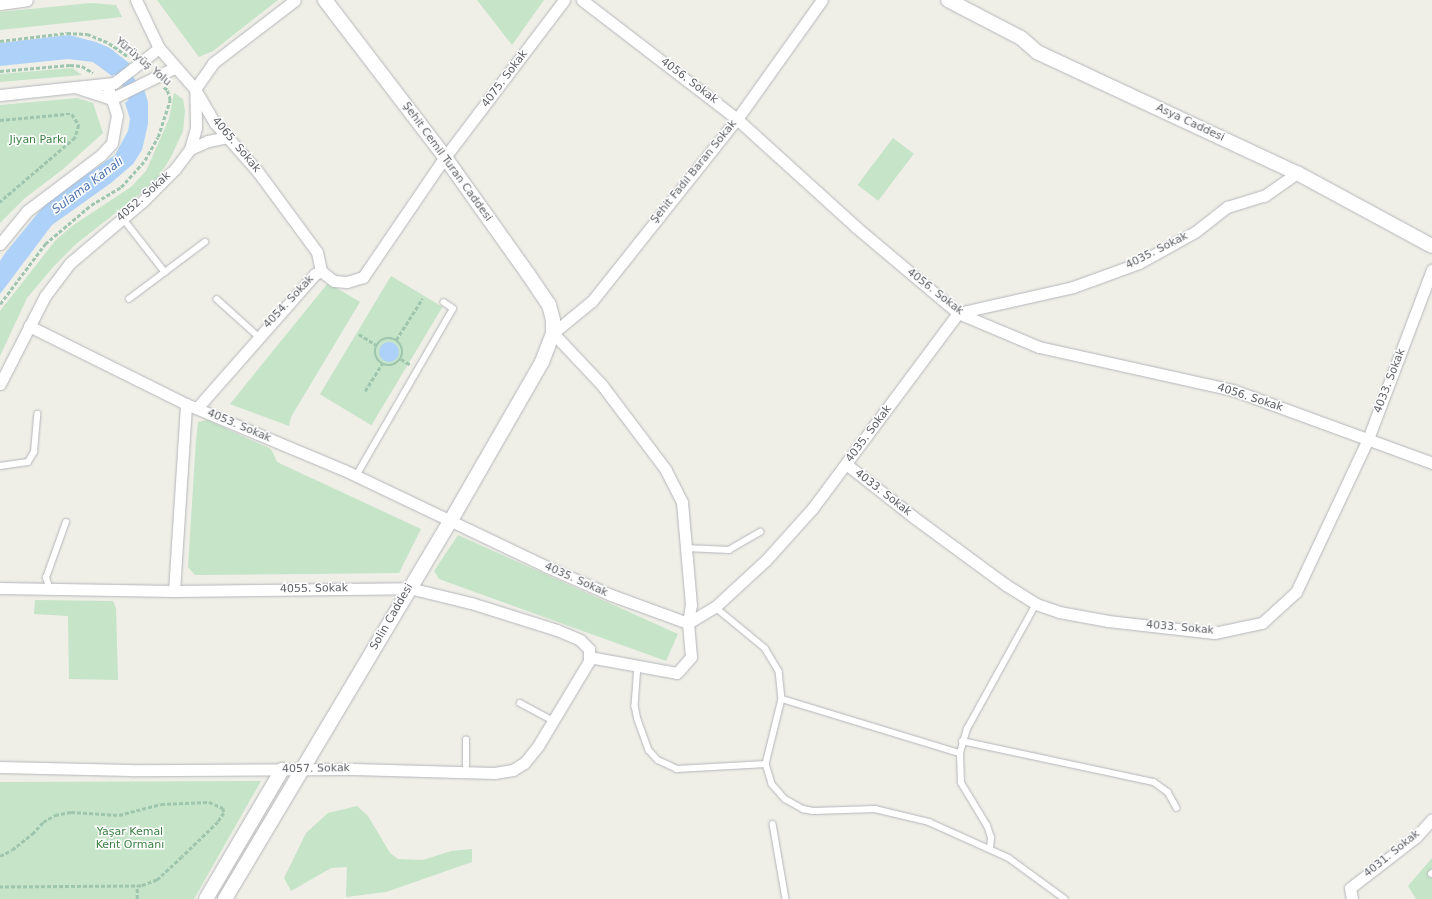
<!DOCTYPE html>
<meta charset="utf-8">
<style>
body{margin:0}
#map{position:relative;width:1432px;height:899px;overflow:hidden;background:#efeee7;font-family:"DejaVu Sans",sans-serif}
div>[style]{position:absolute}
[style*='--x']{left:calc(var(--x)*1px);top:calc(var(--y)*1px);width:calc(var(--w)*1px);rotate:calc(var(--a)*1deg)}
.green>*{inset:0;background:#c5e4c8;transform-origin:0 0}
.water>*{inset:0;background:#add1f9}
.round{border-radius:50%}
.canal>*{height:14px;margin:-7px;padding:0 7px;transform-origin:7px;border-radius:7px;background:#add1f9}
.path>*{height:2.5px;margin-top:-1.25px;transform-origin:0;background:repeating-linear-gradient(90deg,#9ec5ad 0 4px,transparent 0 6px)}
.path>.ring{margin:-1.25px;padding:0;box-sizing:content-box;background:none;border:2.5px solid #9ec5ad;border-radius:50%}
.roads{filter:drop-shadow(0 0 1px #b4b6ba) drop-shadow(0 0 1px #b4b6ba)}
.service>*{height:5.5px;margin:-2.75px;padding:0 2.75px;transform-origin:2.75px;border-radius:2.75px;background:#fff}
.minor>*{height:11px;margin:-5.5px;padding:0 5.5px;transform-origin:5.5px;border-radius:5.5px;background:#fff}
.tertiary>*{height:14px;margin:-7px;padding:0 7px;transform-origin:7px;border-radius:7px;background:#fff}
span{translate:-50% -50%;white-space:nowrap;text-align:center;line-height:1.15;-webkit-text-stroke:3px #fff;paint-order:stroke}
.street-label{font-size:11px;color:#5e6166}
.park-label{font-size:11px;color:#3b8044}
.water-label{font-size:12px;color:#4e76b2;font-style:italic}
</style>
<div id="map">
<div class="green">
<i style="clip-path:polygon(157px 0,278px 0,213px 51px,199px 57px)"></i>
<i style="clip-path:polygon(477px 0,544px 0,512px 45px)"></i>
<i style="clip-path:polygon(91px 3px,116px 5px,122px 17px,0 30px,0 12px)"></i>
<i style="clip-path:polygon(72px 68px,82px 75px,0 82px,0 74px)"></i>
<i style="clip-path:polygon(174px 93px,183px 99px,185px 111px,183px 131px,171px 157px,155px 182px,76px 244px,54px 266px,27px 298px,0 356px,0 311px,55px 241px,72px 226px,131px 187px,146px 171px,169px 119px)"></i>
<i style="clip-path:polygon(77px 98px,93px 103px,103px 133px,62px 170px,25px 198px,0 223px,0 105px)"></i>
<i style="left:893px;top:138px;width:26px;height:59px;rotate:37deg"></i>
<i style="left:391px;top:276px;width:60px;height:138px;rotate:31deg"></i>
<i style="clip-path:polygon(328px 283px,360px 302px,291px 417px,289px 426px,230px 404px)"></i>
<i style="clip-path:polygon(207px 420px,271px 449px,277px 462px,421px 529px,399px 573px,195px 575px,188px 567px,196px 440px,198px 422px)"></i>
<i style="clip-path:polygon(458px 535px,678px 634px,666px 661px,439px 579px,434px 571px)"></i>
<i style="clip-path:polygon(35px 600px,113px 601px,116px 608px,118px 680px,69px 679px,68px 616px,34px 614px)"></i>
<i style="clip-path:polygon(261px 781px,194px 899px,0 899px,0 782px)"></i>
<i style="clip-path:polygon(357px 806px,368px 816px,390px 853px,398px 859px,423px 860px,451px 851px,472px 849px,472px 862px,386px 892px,346px 897px,347px 867px,331px 868px,291px 891px,284px 878px,306px 833px,328px 813px)"></i>
<i style="clip-path:polygon(1432px 858px,1432px 899px,1416px 899px,1408px 886px)"></i>
</div>
<div class="water">
<i style="clip-path:polygon(69px 35px,96px 42px,110px 48px,130px 64px,112px 76px,93px 62px,68px 59px,0 66px,0 43px)"></i>
<i style="clip-path:polygon(144px 89px,148px 102px,148px 124px,142px 150px,133px 164px,111px 183px,52px 225px,0 294px,0 261px,6px 252px,47px 202px,115px 155px,128px 131px,130px 119px,125px 103px)"></i>
<i class="round" style="left:379px;top:342px;width:20px;height:20px"></i>
</div>
<div class="canal">
<i style="--x:116;--y:64;--w:32;--a:56"></i>
<i style="--x:134;--y:91;--w:22;--a:80"></i>
</div>
<div class="path">
<i style="--x:0;--y:41;--w:67;--a:-6.8"></i>
<i style="--x:67;--y:33;--w:20;--a:3"></i>
<i style="--x:87;--y:34;--w:24;--a:22"></i>
<i style="--x:109;--y:43;--w:24;--a:35"></i>
<i style="--x:0;--y:71;--w:70;--a:-4.9"></i>
<i style="--x:70;--y:65;--w:12;--a:5"></i>
<i style="--x:82;--y:66;--w:13;--a:32"></i>
<i style="--x:0;--y:120;--w:66;--a:-5.2"></i>
<i style="--x:66;--y:114;--w:6;--a:0"></i>
<i style="--x:72;--y:114;--w:13;--a:58"></i>
<i style="--x:79;--y:125;--w:14;--a:107"></i>
<i style="--x:75;--y:138;--w:99;--a:139.5"></i>
<i style="--x:0;--y:304;--w:75;--a:-53.1"></i>
<i style="--x:45;--y:244;--w:60;--a:-40.3"></i>
<i style="--x:91;--y:205;--w:35;--a:-31"></i>
<i style="--x:121;--y:187;--w:36;--a:-48"></i>
<i style="--x:145;--y:160;--w:26;--a:-61"></i>
<i style="--x:158;--y:137;--w:39;--a:-72"></i>
<i style="--x:170;--y:100;--w:10;--a:-107"></i>
<i style="--x:167;--y:90;--w:5;--a:-143"></i>
<i style="--x:359;--y:334;--w:20;--a:33"></i>
<i class="ring" style="left:375px;top:338px;width:25.5px;height:25.5px"></i>
<i style="--x:396;--y:340;--w:49;--a:-57.6"></i>
<i style="--x:401;--y:359;--w:12;--a:31"></i>
<i style="--x:365;--y:391;--w:32;--a:-58"></i>
<i style="--x:0;--y:856;--w:13;--a:-27"></i>
<i style="--x:12;--y:850;--w:26;--a:-39"></i>
<i style="--x:32;--y:834;--w:16;--a:-47"></i>
<i style="--x:43;--y:822;--w:14;--a:-30"></i>
<i style="--x:55;--y:815;--w:16;--a:-11"></i>
<i style="--x:71;--y:812;--w:48;--a:3.6"></i>
<i style="--x:119;--y:815;--w:43;--a:-14.7"></i>
<i style="--x:161;--y:804;--w:48;--a:-2.4"></i>
<i style="--x:209;--y:802;--w:15;--a:23"></i>
<i style="--x:223;--y:808;--w:5;--a:79"></i>
<i style="--x:224;--y:813;--w:11;--a:124"></i>
<i style="--x:218;--y:822;--w:50;--a:135.8"></i>
<i style="--x:182;--y:857;--w:34;--a:137"></i>
<i style="--x:157;--y:880;--w:17;--a:159"></i>
<i style="--x:141;--y:886;--w:141;--a:179.6"></i>
<i style="--x:137;--y:899;--w:13;--a:-90"></i>
</div>
<div class="roads">
<div class="service">
<i style="--x:122;--y:217;--w:70;--a:52"></i>
<i style="--x:129;--y:299;--w:95;--a:-36.9"></i>
<i style="--x:217;--y:299;--w:55;--a:42.1"></i>
<i style="--x:0;--y:466;--w:28;--a:-8"></i>
<i style="--x:28;--y:462;--w:12;--a:-59"></i>
<i style="--x:34;--y:452;--w:38;--a:-85"></i>
<i style="--x:356;--y:476;--w:193;--a:-59.9"></i>
<i style="--x:453;--y:309;--w:11;--a:-146"></i>
<i style="--x:686;--y:548;--w:43;--a:2.7"></i>
<i style="--x:729;--y:550;--w:36;--a:-30"></i>
<i style="--x:50;--y:589;--w:12;--a:-110"></i>
<i style="--x:46;--y:578;--w:59;--a:-70.3"></i>
<i style="--x:715;--y:607;--w:65;--a:39.4"></i>
<i style="--x:765;--y:648;--w:27;--a:59"></i>
<i style="--x:779;--y:671;--w:28;--a:84"></i>
<i style="--x:782;--y:699;--w:67;--a:103.8"></i>
<i style="--x:766;--y:764;--w:21;--a:73"></i>
<i style="--x:772;--y:784;--w:20;--a:49"></i>
<i style="--x:785;--y:799;--w:21;--a:29"></i>
<i style="--x:803;--y:809;--w:10;--a:11"></i>
<i style="--x:813;--y:811;--w:62;--a:-1.8"></i>
<i style="--x:875;--y:809;--w:56;--a:13.5"></i>
<i style="--x:929;--y:822;--w:88;--a:24.2"></i>
<i style="--x:1009;--y:858;--w:69;--a:36.2"></i>
<i style="--x:638;--y:666;--w:40;--a:94.3"></i>
<i style="--x:635;--y:706;--w:14;--a:78"></i>
<i style="--x:638;--y:720;--w:32;--a:70"></i>
<i style="--x:649;--y:750;--w:13;--a:48"></i>
<i style="--x:658;--y:760;--w:21;--a:25"></i>
<i style="--x:677;--y:769;--w:89;--a:-3.2"></i>
<i style="--x:782;--y:699;--w:186;--a:16.9"></i>
<i style="--x:520;--y:703;--w:38;--a:28"></i>
<i style="--x:962;--y:741;--w:196;--a:12.1"></i>
<i style="--x:1154;--y:782;--w:17;--a:36"></i>
<i style="--x:1168;--y:792;--w:18;--a:61"></i>
<i style="--x:466;--y:772;--w:32;--a:-90"></i>
<i style="--x:773;--y:824;--w:76;--a:80.2"></i>
<i style="--x:990;--y:849;--w:11;--a:-85"></i>
<i style="--x:991;--y:838;--w:13;--a:-108"></i>
<i style="--x:987;--y:826;--w:50;--a:-121.2"></i>
<i style="--x:961;--y:783;--w:30;--a:-92"></i>
<i style="--x:960;--y:753;--w:25;--a:-74"></i>
<i style="--x:967;--y:729;--w:143;--a:-61.1"></i>
<i style="--x:1431;--y:874;--w:1;--a:-45"></i>
</div>
<div class="minor">
<i style="--x:136;--y:0;--w:53;--a:64.4"></i>
<i style="--x:159;--y:48;--w:55;--a:48.7"></i>
<i style="--x:195;--y:89;--w:39;--a:60"></i>
<i style="--x:215;--y:123;--w:65;--a:48.7"></i>
<i style="--x:258;--y:172;--w:99;--a:53.6"></i>
<i style="--x:317;--y:252;--w:19;--a:78"></i>
<i style="--x:582;--y:0;--w:195;--a:37.5"></i>
<i style="--x:737;--y:119;--w:161;--a:42.2"></i>
<i style="--x:856;--y:227;--w:133;--a:40.1"></i>
<i style="--x:958;--y:313;--w:88;--a:22.8"></i>
<i style="--x:1039;--y:347;--w:199;--a:12.5"></i>
<i style="--x:1233;--y:390;--w:212;--a:20.1"></i>
<i style="--x:0;--y:4;--w:27;--a:-8"></i>
<i style="--x:159;--y:48;--w:57;--a:142.1"></i>
<i style="--x:114;--y:83;--w:39;--a:174"></i>
<i style="--x:75;--y:87;--w:38;--a:18"></i>
<i style="--x:111;--y:99;--w:72;--a:-26.2"></i>
<i style="--x:0;--y:95;--w:75;--a:-6.1"></i>
<i style="--x:190;--y:149;--w:20;--a:-24"></i>
<i style="--x:208;--y:141;--w:20;--a:-11"></i>
<i style="--x:0;--y:244;--w:43;--a:-50.7"></i>
<i style="--x:27;--y:211;--w:93;--a:-37.1"></i>
<i style="--x:101;--y:155;--w:16;--a:-47"></i>
<i style="--x:112;--y:143;--w:28;--a:-80"></i>
<i style="--x:117;--y:115;--w:32;--a:-108"></i>
<i style="--x:29;--y:326;--w:175;--a:26.4"></i>
<i style="--x:186;--y:404;--w:171;--a:22.7"></i>
<i style="--x:344;--y:470;--w:223;--a:25.5"></i>
<i style="--x:545;--y:566;--w:72;--a:23.7"></i>
<i style="--x:611;--y:595;--w:82;--a:20"></i>
<i style="--x:688;--y:623;--w:31;--a:-31"></i>
<i style="--x:715;--y:607;--w:69;--a:-42.7"></i>
<i style="--x:766;--y:560;--w:69;--a:-48"></i>
<i style="--x:812;--y:509;--w:244;--a:-53.3"></i>
<i style="--x:958;--y:313;--w:118;--a:-12.7"></i>
<i style="--x:1073;--y:287;--w:70;--a:-20"></i>
<i style="--x:1139;--y:263;--w:64;--a:-29"></i>
<i style="--x:1195;--y:232;--w:41;--a:-38"></i>
<i style="--x:1227;--y:207;--w:39;--a:-17"></i>
<i style="--x:1264;--y:196;--w:40;--a:-34.9"></i>
<i style="--x:0;--y:384;--w:99;--a:-62.9"></i>
<i style="--x:45;--y:296;--w:41;--a:-52.9"></i>
<i style="--x:70;--y:263;--w:96;--a:-40.3"></i>
<i style="--x:143;--y:201;--w:45;--a:-45"></i>
<i style="--x:175;--y:169;--w:25;--a:-53"></i>
<i style="--x:190;--y:149;--w:22;--a:-74"></i>
<i style="--x:196;--y:128;--w:39;--a:-91"></i>
<i style="--x:195;--y:89;--w:32;--a:-55"></i>
<i style="--x:213;--y:63;--w:103;--a:-37.5"></i>
<i style="--x:197;--y:408;--w:179;--a:-48.6"></i>
<i style="--x:315;--y:274;--w:7;--a:-27"></i>
<i style="--x:321;--y:271;--w:16;--a:38"></i>
<i style="--x:334;--y:281;--w:13;--a:4"></i>
<i style="--x:347;--y:282;--w:17;--a:-17"></i>
<i style="--x:363;--y:277;--w:145;--a:-55.7"></i>
<i style="--x:445;--y:157;--w:197;--a:-52.8"></i>
<i style="--x:846;--y:464;--w:84;--a:38.2"></i>
<i style="--x:912;--y:516;--w:117;--a:36.3"></i>
<i style="--x:1006;--y:585;--w:36;--a:32"></i>
<i style="--x:1036;--y:604;--w:24;--a:19"></i>
<i style="--x:1059;--y:612;--w:50;--a:10.4"></i>
<i style="--x:1108;--y:621;--w:107;--a:6.5"></i>
<i style="--x:1214;--y:633;--w:49;--a:-11.8"></i>
<i style="--x:1262;--y:623;--w:46;--a:-42.4"></i>
<i style="--x:1296;--y:592;--w:169;--a:-64.8"></i>
<i style="--x:1368;--y:439;--w:181;--a:-69.3"></i>
<i style="--x:0;--y:588;--w:174;--a:1"></i>
<i style="--x:174;--y:591;--w:235;--a:-0.7"></i>
<i style="--x:409;--y:588;--w:64;--a:13.6"></i>
<i style="--x:471;--y:603;--w:90;--a:17.4"></i>
<i style="--x:557;--y:630;--w:25;--a:23"></i>
<i style="--x:580;--y:640;--w:13;--a:45"></i>
<i style="--x:589;--y:649;--w:12;--a:90"></i>
<i style="--x:589;--y:661;--w:99;--a:121"></i>
<i style="--x:538;--y:746;--w:22;--a:129"></i>
<i style="--x:524;--y:763;--w:13;--a:148"></i>
<i style="--x:513;--y:770;--w:19;--a:171"></i>
<i style="--x:494;--y:773;--w:141;--a:-178.4"></i>
<i style="--x:353;--y:769;--w:223;--a:179.7"></i>
<i style="--x:130;--y:770;--w:130;--a:-178.7"></i>
<i style="--x:174;--y:591;--w:187;--a:-86.3"></i>
<i style="--x:589;--y:657;--w:89;--a:10.3"></i>
<i style="--x:677;--y:673;--w:21;--a:-49"></i>
<i style="--x:691;--y:657;--w:34;--a:-95"></i>
<i style="--x:688;--y:623;--w:18;--a:-81"></i>
<i style="--x:691;--y:605;--w:103;--a:-95"></i>
<i style="--x:682;--y:502;--w:36;--a:-117"></i>
<i style="--x:666;--y:470;--w:71;--a:-127"></i>
<i style="--x:623;--y:413;--w:36;--a:-127"></i>
<i style="--x:601;--y:384;--w:70;--a:-133.3"></i>
<i style="--x:553;--y:333;--w:50;--a:-39.4"></i>
<i style="--x:592;--y:301;--w:233;--a:-51.5"></i>
<i style="--x:737;--y:119;--w:146;--a:-54.5"></i>
<i style="--x:1352;--y:899;--w:11;--a:-100"></i>
<i style="--x:1350;--y:888;--w:83;--a:-37.7"></i>
<i style="--x:1416;--y:837;--w:24;--a:-48"></i>
</div>
<div class="tertiary">
<i style="--x:948;--y:0;--w:82;--a:27.5"></i>
<i style="--x:1021;--y:38;--w:21;--a:41"></i>
<i style="--x:1037;--y:52;--w:287;--a:25"></i>
<i style="--x:1297;--y:173;--w:153;--a:28.4"></i>
<i style="--x:206;--y:899;--w:150;--a:-59.5"></i>
<i style="--x:225;--y:899;--w:439;--a:-59.2"></i>
<i style="--x:450;--y:522;--w:185;--a:-60.1"></i>
<i style="--x:542;--y:362;--w:31;--a:-69"></i>
<i style="--x:553;--y:333;--w:13;--a:-90"></i>
<i style="--x:553;--y:320;--w:16;--a:-105"></i>
<i style="--x:549;--y:305;--w:37;--a:-124"></i>
<i style="--x:528;--y:274;--w:143;--a:-125.4"></i>
<i style="--x:445;--y:157;--w:198;--a:-127.4"></i>
</div>
</div>
<div class="street-label">
<span style="left:143px;top:62px;rotate:40deg">Yürüyüş Yolu</span>
<span style="left:505px;top:79px;rotate:-53deg">4075. Sokak</span>
<span style="left:689px;top:81px;rotate:37deg">4056. Sokak</span>
<span style="left:1190px;top:123px;rotate:25deg">Asya Caddesi</span>
<span style="left:236px;top:145px;rotate:50deg">4065. Sokak</span>
<span style="left:447px;top:162px;rotate:54deg">Şehit Cemil Turan Caddesi</span>
<span style="left:694px;top:172px;rotate:-51deg">Şehit Fadıl Baran Sokak</span>
<span style="left:144px;top:197px;rotate:-42deg">4052. Sokak</span>
<span style="left:1157px;top:251px;rotate:-27deg">4035. Sokak</span>
<span style="left:935px;top:292px;rotate:38deg">4056. Sokak</span>
<span style="left:289px;top:302px;rotate:-47deg">4054. Sokak</span>
<span style="left:1390px;top:381px;rotate:-69deg">4033. Sokak</span>
<span style="left:1250px;top:398px;rotate:18deg">4056. Sokak</span>
<span style="left:239px;top:426px;rotate:23deg">4053. Sokak</span>
<span style="left:869px;top:434px;rotate:-53deg">4035. Sokak</span>
<span style="left:883px;top:493px;rotate:38deg">4033. Sokak</span>
<span style="left:576px;top:580px;rotate:24deg">4035. Sokak</span>
<span style="left:314px;top:589px;rotate:-1deg">4055. Sokak</span>
<span style="left:392px;top:617px;rotate:-60deg">Solin Caddesi</span>
<span style="left:1180px;top:628px;rotate:5deg">4033. Sokak</span>
<span style="left:316px;top:769px;rotate:-1deg">4057. Sokak</span>
<span style="left:1392px;top:854px;rotate:-39deg">4031. Sokak</span>
</div>
<div class="park-label">
<span style="left:38px;top:140px">Jiyan Parkı</span>
<span style="left:130px;top:839px">Yaşar Kemal<br>Kent Ormanı</span>
</div>
<div class="water-label">
<span style="left:88px;top:186px;rotate:-37deg">Sulama Kanalı</span>
</div>
</div>
